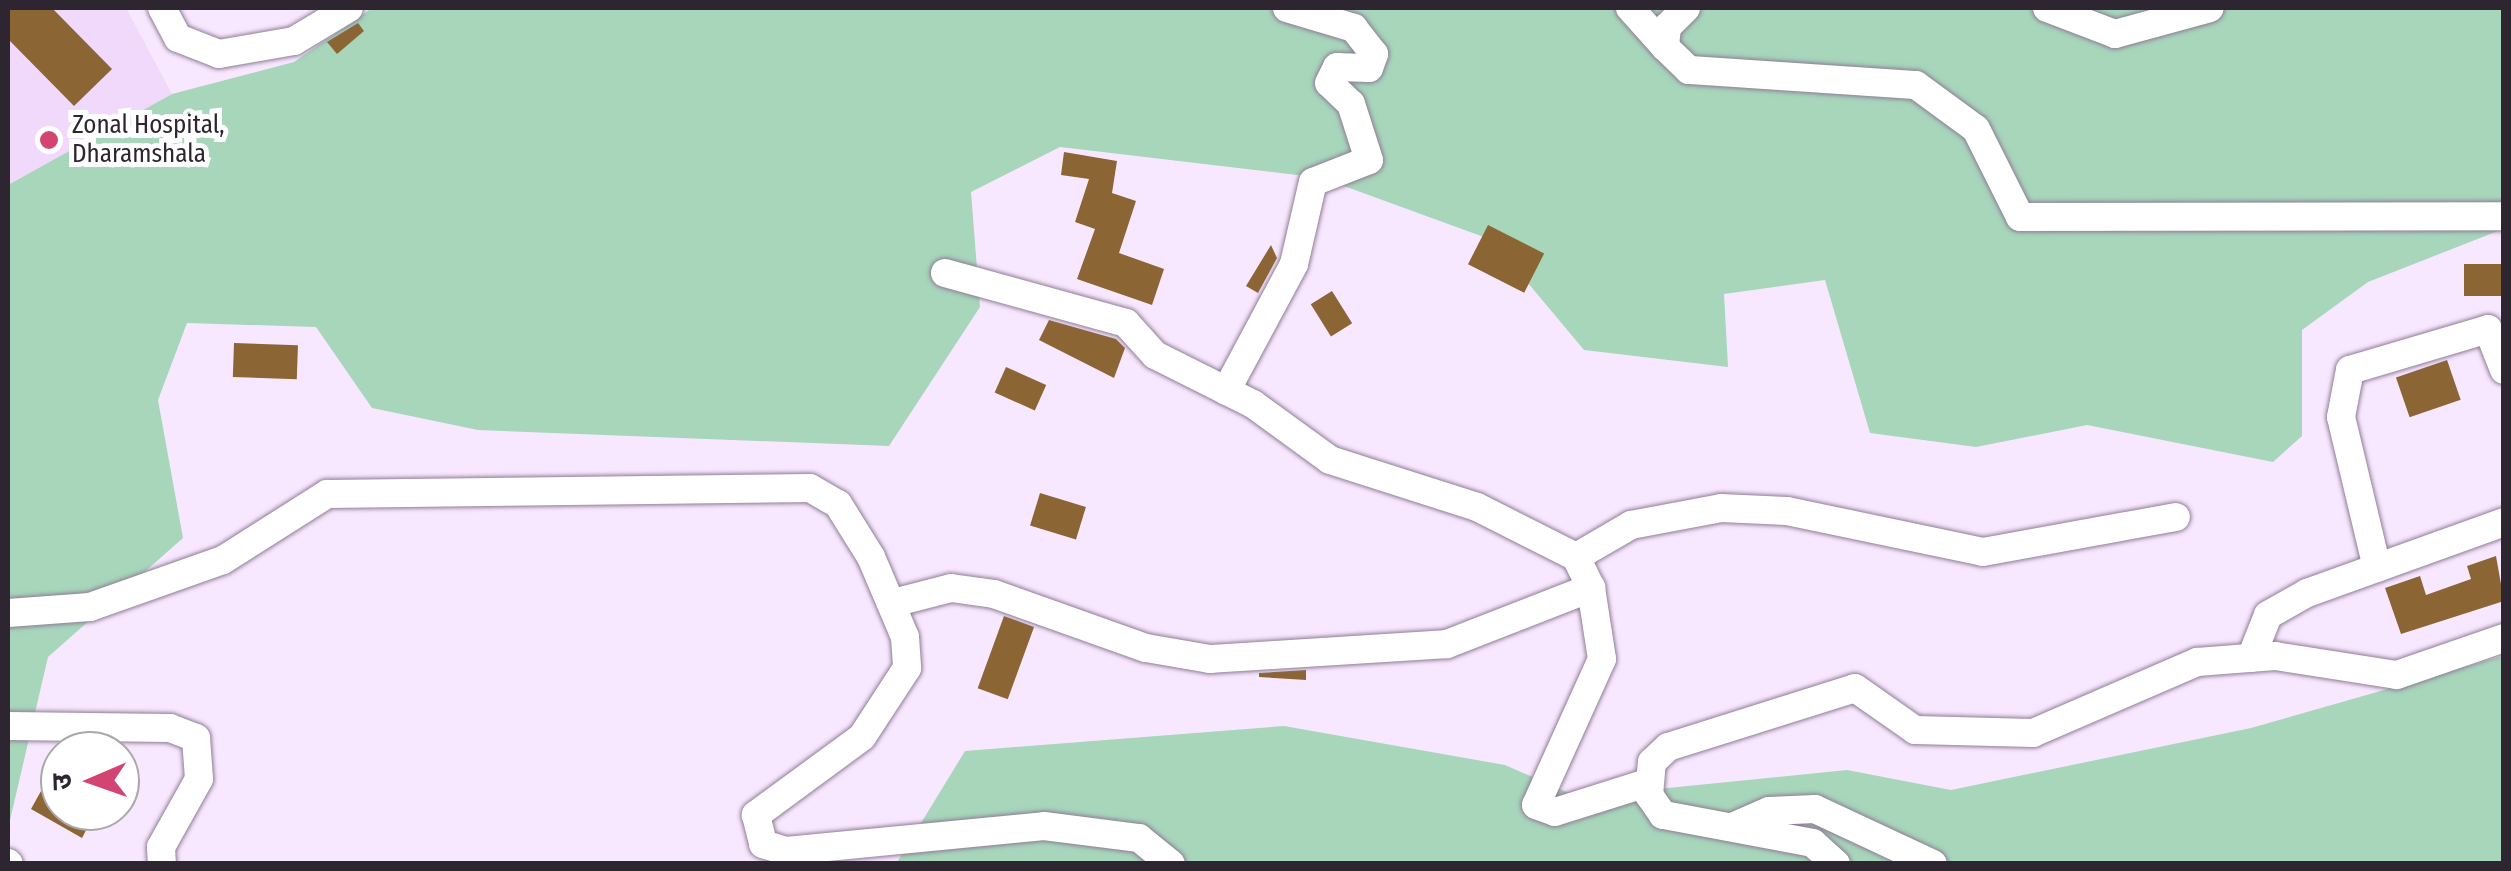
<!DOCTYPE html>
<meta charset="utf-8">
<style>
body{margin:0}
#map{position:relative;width:2511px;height:871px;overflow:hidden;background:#f8e8ff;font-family:"Fira Sans Condensed","Noto Sans Devanagari",sans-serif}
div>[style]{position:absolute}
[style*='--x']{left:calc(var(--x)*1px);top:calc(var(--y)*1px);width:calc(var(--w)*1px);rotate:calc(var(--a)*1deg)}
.built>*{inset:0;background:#f1d9fc}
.green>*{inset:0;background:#a7d6bb}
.building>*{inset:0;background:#8c6535;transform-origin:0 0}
.roads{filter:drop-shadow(0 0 2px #8f7d96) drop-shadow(0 0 2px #8f7d96)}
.minor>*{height:28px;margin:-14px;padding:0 14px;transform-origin:14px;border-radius:14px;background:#fff}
.dots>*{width:28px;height:28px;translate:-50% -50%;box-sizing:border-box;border:5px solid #fff;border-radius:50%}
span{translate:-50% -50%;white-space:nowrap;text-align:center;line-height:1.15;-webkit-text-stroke:10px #fff;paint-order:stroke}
.poi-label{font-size:25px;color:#2d2530}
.left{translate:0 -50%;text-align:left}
.frame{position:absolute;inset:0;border:10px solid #2d2530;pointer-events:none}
.north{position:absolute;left:40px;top:731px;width:100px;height:100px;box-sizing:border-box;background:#fff;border:2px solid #aba8ac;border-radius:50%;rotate:268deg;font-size:28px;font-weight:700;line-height:40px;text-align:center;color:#2d2530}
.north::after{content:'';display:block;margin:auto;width:35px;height:45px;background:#d24572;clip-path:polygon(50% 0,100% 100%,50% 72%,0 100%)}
</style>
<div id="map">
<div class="built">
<i style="clip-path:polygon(8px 8px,126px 8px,172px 94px,8px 185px)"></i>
</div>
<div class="green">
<i style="clip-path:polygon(372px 8px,2503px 8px,2503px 229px,2368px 282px,2302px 330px,2302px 436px,2273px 462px,2087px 425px,1976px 447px,1870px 433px,1825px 280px,1724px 294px,1728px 367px,1584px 350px,1492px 240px,1322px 178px,1060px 147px,971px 192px,980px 307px,889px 446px,478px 430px,372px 408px,316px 327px,187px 323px,158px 400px,183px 538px,48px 657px,8px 829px,8px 185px,172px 94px,294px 62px)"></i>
<i style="clip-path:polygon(2503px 656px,2503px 863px,896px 864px,965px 751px,1284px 726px,1505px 765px,1578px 797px,1847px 770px,1951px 790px,2251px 728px)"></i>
</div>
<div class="building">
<i style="clip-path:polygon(8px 8px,52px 8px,112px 69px,74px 106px,8px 39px)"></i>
<i style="clip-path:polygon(358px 23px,364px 31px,337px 54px,327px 42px)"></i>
<i style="clip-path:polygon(1064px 152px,1117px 161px,1112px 193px,1136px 201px,1119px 253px,1164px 269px,1152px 305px,1077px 279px,1095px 229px,1075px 222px,1089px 179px,1061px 175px)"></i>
<i style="left:1488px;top:225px;width:63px;height:44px;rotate:27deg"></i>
<i style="clip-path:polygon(1271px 245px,1277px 258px,1258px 293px,1246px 286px)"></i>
<i style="left:2504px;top:264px;width:32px;height:40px;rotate:90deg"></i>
<i style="left:1332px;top:291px;width:38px;height:25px;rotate:58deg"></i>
<i style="clip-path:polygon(1049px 320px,1116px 339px,1125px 348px,1114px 378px,1039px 340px)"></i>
<i style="left:234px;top:343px;width:64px;height:34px;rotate:2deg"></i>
<i style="left:2447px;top:360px;width:42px;height:54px;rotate:71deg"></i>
<i style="left:1006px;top:367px;width:44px;height:28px;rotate:24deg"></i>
<i style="left:1040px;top:493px;width:48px;height:34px;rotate:17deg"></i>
<i style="clip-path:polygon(2496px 556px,2504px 601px,2401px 634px,2385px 588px,2420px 576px,2426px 595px,2471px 579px,2467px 566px)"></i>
<i style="left:1004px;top:616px;width:32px;height:77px;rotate:20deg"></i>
<i style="clip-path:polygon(1306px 670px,1306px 680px,1259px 677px,1259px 673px)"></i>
<i style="clip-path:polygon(60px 757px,60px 811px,96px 811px,82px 838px,31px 809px)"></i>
</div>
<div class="roads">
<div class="minor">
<i style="--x:162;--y:8;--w:34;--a:62"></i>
<i style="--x:178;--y:38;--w:44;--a:21.3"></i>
<i style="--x:219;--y:54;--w:76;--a:-9.8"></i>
<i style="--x:294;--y:41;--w:64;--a:-31"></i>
<i style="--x:1630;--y:8;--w:52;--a:48.1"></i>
<i style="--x:1686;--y:8;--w:27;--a:135"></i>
<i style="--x:1667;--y:27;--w:20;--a:96"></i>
<i style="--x:1665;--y:47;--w:33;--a:44"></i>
<i style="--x:1689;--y:70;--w:227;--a:3.8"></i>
<i style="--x:1916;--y:85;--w:74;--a:36.3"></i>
<i style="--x:1976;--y:129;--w:98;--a:63.4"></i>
<i style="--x:2020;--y:217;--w:484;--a:-0.1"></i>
<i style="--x:2047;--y:8;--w:73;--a:20.9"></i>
<i style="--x:2115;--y:34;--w:98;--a:-15.3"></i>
<i style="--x:945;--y:273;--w:188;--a:15.4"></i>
<i style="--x:1126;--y:323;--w:43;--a:47.8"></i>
<i style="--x:1155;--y:355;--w:110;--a:26.6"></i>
<i style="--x:1253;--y:404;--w:95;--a:36"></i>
<i style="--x:1330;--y:460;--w:154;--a:17.7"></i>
<i style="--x:1477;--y:507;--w:111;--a:26.8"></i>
<i style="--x:1576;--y:557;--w:34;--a:64"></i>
<i style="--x:1591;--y:588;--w:72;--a:81.2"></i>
<i style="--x:1602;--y:659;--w:160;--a:114.3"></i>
<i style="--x:1536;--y:805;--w:20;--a:20"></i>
<i style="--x:1555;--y:812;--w:96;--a:-17.5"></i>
<i style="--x:1226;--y:391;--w:144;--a:-61.8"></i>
<i style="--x:1294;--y:264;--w:84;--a:-77"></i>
<i style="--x:1313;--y:182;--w:60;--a:-21.4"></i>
<i style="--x:1369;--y:160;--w:59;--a:-107.8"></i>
<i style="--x:1351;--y:104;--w:30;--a:-136"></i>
<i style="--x:1329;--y:83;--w:18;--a:-63"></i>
<i style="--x:1337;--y:67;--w:32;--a:2"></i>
<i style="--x:1369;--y:68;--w:15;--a:-70"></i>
<i style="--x:1374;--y:54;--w:33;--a:-128"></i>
<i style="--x:1354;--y:28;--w:70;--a:-163.4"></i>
<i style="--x:1576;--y:557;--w:64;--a:-30.2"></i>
<i style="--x:1631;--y:525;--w:92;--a:-10.7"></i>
<i style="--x:1721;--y:508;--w:66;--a:2.6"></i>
<i style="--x:1787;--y:511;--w:200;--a:11.8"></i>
<i style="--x:1983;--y:552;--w:196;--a:-10.3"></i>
<i style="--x:2377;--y:568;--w:155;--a:-103.4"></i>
<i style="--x:2341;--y:417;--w:48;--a:-79.2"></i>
<i style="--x:2350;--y:370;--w:144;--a:-16.5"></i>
<i style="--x:2488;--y:329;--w:44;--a:68.7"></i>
<i style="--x:893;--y:603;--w:60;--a:-14.5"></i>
<i style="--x:951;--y:588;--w:43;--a:7.9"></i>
<i style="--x:994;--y:594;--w:161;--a:19.6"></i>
<i style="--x:1146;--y:648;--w:65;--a:9.8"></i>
<i style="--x:1210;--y:659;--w:237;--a:-3.6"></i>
<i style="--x:1447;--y:644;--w:155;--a:-21.3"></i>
<i style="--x:8;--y:613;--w:82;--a:-4.2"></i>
<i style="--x:90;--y:607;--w:141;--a:-19.5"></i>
<i style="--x:223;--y:560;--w:123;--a:-32.4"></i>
<i style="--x:327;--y:494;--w:483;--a:-0.7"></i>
<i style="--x:810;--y:488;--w:32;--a:30"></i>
<i style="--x:838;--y:504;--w:62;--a:58.1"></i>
<i style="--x:871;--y:557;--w:87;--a:67"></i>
<i style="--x:905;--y:637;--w:31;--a:86"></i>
<i style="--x:907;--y:668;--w:82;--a:123.1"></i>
<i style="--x:862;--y:737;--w:132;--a:143.7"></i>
<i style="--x:756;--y:815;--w:30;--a:76"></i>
<i style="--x:763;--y:844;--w:24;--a:17"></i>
<i style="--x:786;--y:851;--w:259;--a:-5.5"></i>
<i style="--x:1044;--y:826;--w:96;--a:7.2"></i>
<i style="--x:1139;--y:838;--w:41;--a:39.1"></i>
<i style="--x:2251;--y:658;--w:46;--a:-68.4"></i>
<i style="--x:2268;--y:615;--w:45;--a:-29.4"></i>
<i style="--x:2307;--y:593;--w:209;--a:-19.8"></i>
<i style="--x:8;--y:726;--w:162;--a:0.7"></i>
<i style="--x:170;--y:728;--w:28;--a:21"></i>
<i style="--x:196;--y:738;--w:41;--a:85.8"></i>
<i style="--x:199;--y:779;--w:78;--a:119.2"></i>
<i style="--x:161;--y:847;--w:17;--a:87"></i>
<i style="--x:1732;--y:827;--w:40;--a:-23.4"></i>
<i style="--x:1769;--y:811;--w:46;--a:-2.5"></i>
<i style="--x:1815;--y:809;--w:130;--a:25"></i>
<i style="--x:8;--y:863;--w:1;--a:45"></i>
<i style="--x:1836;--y:864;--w:31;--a:-138"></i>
<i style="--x:1813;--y:843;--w:153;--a:-169.4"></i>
<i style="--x:1663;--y:815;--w:24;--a:-125"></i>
<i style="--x:1649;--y:795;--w:33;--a:-85"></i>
<i style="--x:1652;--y:762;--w:22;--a:-43"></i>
<i style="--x:1668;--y:747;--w:196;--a:-17.5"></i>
<i style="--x:1855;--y:688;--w:73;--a:35"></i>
<i style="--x:1915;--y:730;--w:118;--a:1.5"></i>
<i style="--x:2033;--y:733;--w:179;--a:-23.4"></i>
<i style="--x:2197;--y:662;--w:78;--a:-4.4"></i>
<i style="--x:2275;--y:656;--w:123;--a:8.9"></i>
<i style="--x:2397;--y:675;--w:113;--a:-19.1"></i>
</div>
</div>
<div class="dots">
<i style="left:49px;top:140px;background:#d24572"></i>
</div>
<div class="poi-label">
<span class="left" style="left:72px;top:140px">Zonal Hospital,<br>Dharamshala</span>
</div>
<div class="frame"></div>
<div class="north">उ</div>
</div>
